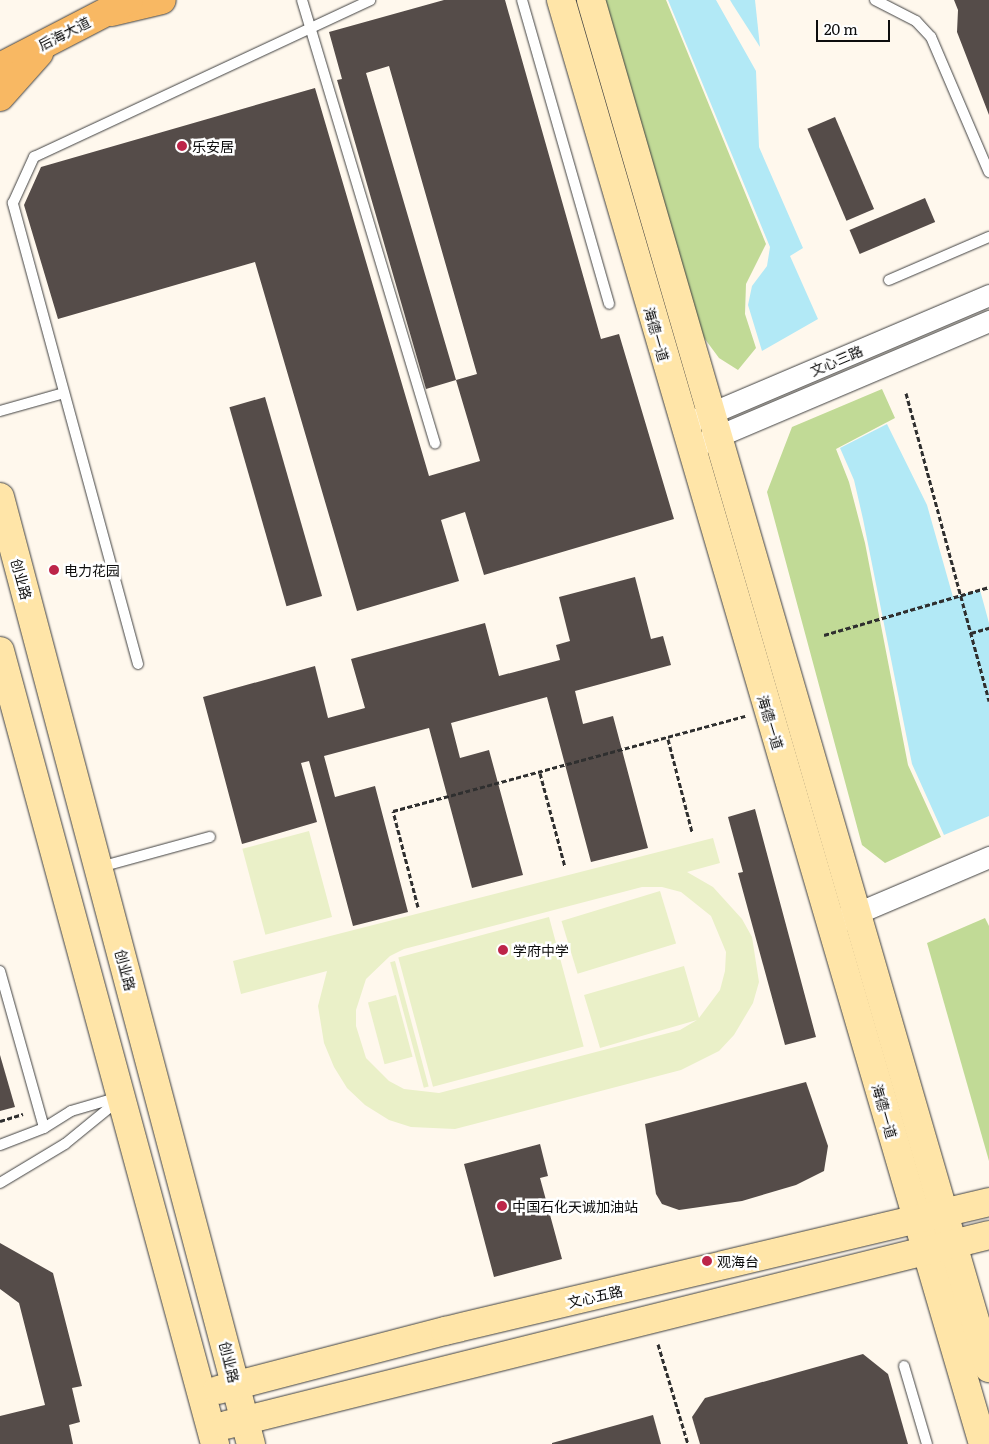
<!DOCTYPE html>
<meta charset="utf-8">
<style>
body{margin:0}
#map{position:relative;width:989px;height:1444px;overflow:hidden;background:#fff8ed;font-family:Literata,"Noto Sans SC",serif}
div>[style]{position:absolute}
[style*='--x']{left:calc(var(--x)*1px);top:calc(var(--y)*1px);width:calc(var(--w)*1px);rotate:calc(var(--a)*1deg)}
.forest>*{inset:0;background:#c1da96}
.pitch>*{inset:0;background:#eaf0c8;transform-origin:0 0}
.water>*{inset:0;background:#b2e9f6}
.building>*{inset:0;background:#554c49;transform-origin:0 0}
.path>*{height:3px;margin-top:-1.5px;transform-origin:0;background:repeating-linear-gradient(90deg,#2f2f2f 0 5px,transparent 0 7.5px)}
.roads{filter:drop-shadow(0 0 1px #404040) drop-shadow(0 0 1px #404040)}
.lane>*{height:10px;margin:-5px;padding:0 5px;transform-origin:5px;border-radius:5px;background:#fff}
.street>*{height:21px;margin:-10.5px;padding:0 10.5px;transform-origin:10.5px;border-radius:10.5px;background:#fff}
.secondary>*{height:28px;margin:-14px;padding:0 14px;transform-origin:14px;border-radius:14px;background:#ffe5a8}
.primary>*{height:28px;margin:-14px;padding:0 14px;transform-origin:14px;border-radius:14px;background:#f8b863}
.dots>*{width:14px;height:14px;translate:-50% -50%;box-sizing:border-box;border:2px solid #fff;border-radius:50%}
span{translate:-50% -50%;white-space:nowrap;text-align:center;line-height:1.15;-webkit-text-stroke:5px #fff;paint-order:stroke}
.street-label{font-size:14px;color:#0d0d0d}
.poi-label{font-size:14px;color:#0d0d0d}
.left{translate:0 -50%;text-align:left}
.scale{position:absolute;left:816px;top:20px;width:74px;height:22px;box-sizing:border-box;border:2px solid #0d0d0d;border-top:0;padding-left:6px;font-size:15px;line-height:18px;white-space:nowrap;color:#0d0d0d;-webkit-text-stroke:4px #fff;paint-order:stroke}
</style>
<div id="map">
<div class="forest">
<i style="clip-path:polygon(604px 0,666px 0,766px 244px,746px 284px,745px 314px,756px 348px,738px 370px,719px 358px,699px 331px)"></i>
<i style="clip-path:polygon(882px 389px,895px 418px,836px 449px,849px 482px,865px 543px,908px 765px,941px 837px,885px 863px,862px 845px,767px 492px,792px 427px)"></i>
<i style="clip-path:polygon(985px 918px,989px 926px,989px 1161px,927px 943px)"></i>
</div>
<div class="pitch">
<i style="left:309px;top:831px;width:89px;height:69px;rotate:75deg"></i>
<i style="clip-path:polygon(evenodd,713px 838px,720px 863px,687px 872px,713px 887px,742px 919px,752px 937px,759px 982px,753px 1003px,734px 1035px,719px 1051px,681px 1070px,455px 1129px,411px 1127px,389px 1120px,365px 1105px,347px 1088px,334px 1067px,324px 1043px,318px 1006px,327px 971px,241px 994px,233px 961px,713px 838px,642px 887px,662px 887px,681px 892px,711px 916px,726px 952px,725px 971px,720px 990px,699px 1018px,684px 966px,584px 995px,600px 1048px,697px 1020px,680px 1030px,439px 1093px,404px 1089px,389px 1081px,366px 1058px,356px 1026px,356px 1010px,366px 979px,390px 956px,404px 949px,642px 887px)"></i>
<i style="left:660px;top:891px;width:55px;height:103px;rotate:73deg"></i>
<i style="left:549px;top:917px;width:134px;height:156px;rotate:75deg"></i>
<i style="left:395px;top:961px;width:130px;height:5px;rotate:75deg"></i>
<i style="left:396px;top:995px;width:64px;height:29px;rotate:75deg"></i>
</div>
<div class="water">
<i style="clip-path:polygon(668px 0,716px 0,756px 71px,759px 147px,803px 248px,790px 256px,818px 319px,762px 351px,748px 305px,752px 286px,767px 266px,770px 247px)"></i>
<i style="clip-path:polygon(730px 0,755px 0,760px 47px,733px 5px)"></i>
<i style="clip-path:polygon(887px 424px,927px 505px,953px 597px,980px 590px,989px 623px,989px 816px,944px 835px,912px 764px,863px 519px,854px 480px,840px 448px)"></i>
</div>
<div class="building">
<i style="clip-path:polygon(444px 0,505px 0,601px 339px,619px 334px,674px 519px,484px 575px,465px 512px,441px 520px,459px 581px,357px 611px,255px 262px,58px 319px,24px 205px,41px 167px,315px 88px,429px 476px,480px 461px,456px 380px,477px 374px,389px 66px,366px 73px,456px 380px,426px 389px,337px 80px,342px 79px,329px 32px)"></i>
<i style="clip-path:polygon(954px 0,989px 0,989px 115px,957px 32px,958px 10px)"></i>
<i style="left:835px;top:117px;width:100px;height:30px;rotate:67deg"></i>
<i style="left:925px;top:198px;width:26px;height:82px;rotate:67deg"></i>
<i style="left:265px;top:397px;width:207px;height:37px;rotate:74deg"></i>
<i style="clip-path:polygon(635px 577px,651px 639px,663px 636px,671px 665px,575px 691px,583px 724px,613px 716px,648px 848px,591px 862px,547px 697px,451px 723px,460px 758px,489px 750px,523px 875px,472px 888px,429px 728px,324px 756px,335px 797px,375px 786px,408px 912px,353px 926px,309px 761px,301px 763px,317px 822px,242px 844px,203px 697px,315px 666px,328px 718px,365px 708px,351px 659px,485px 623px,499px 676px,560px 660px,556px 645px,570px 641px,559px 597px)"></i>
<i style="clip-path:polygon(755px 809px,816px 1037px,785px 1045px,738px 873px,743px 872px,728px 817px)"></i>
<i style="clip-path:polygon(0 1055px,15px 1107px,0 1111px)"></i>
<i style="clip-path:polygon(806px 1082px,828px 1146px,824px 1171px,796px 1185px,742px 1201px,679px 1210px,662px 1204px,656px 1194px,645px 1124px)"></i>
<i style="clip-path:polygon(540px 1144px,548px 1176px,540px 1178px,562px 1259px,494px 1277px,464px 1164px)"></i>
<i style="clip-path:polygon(0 1243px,53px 1273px,82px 1386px,72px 1388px,80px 1422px,69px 1425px,73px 1444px,0 1444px,0 1416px,45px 1405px,19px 1303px,0 1289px)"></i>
<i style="clip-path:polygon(863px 1354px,888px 1374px,908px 1444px,700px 1444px,692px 1417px,705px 1398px)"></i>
<i style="clip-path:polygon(653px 1415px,661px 1444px,552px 1444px,552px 1443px)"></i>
</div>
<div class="path">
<i style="--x:906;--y:393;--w:319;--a:74.9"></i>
<i style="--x:971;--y:633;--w:19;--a:-16"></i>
<i style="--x:824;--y:635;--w:172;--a:-16.2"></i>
<i style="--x:668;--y:739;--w:96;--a:75.5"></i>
<i style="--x:540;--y:773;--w:97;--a:75.1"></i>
<i style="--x:418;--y:907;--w:99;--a:-104.6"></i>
<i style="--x:393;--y:811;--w:365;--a:-15.1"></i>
<i style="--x:0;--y:1121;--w:24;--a:-17"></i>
<i style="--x:658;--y:1344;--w:104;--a:73.3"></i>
</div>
<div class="roads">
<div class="lane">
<i style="--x:302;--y:0;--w:463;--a:73.3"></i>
<i style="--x:522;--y:0;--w:316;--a:74"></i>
<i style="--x:875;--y:0;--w:46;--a:27.1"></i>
<i style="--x:916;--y:21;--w:22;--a:47"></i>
<i style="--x:931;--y:37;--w:147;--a:66.8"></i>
<i style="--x:889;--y:280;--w:109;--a:-23.3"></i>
<i style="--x:0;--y:411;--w:66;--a:-15.7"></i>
<i style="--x:138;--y:664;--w:478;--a:-105.2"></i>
<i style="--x:13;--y:203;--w:51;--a:-65.5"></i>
<i style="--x:34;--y:157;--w:371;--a:-25"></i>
<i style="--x:100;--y:867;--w:114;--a:-15.3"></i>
<i style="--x:0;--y:971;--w:163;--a:74.3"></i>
<i style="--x:0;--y:1145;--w:47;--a:-21.1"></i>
<i style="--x:44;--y:1128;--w:32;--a:-32"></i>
<i style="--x:71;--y:1111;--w:50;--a:-16.3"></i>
<i style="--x:0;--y:1183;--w:76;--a:-31"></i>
<i style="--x:65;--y:1144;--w:71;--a:-39.3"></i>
<i style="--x:904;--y:1366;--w:81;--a:73.6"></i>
</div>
<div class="street">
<i style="--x:697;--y:419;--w:317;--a:-23"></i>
<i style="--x:704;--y:442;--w:310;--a:-23"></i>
<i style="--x:843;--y:919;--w:159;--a:-23"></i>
</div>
<div class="secondary">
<i style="--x:561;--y:0;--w:1504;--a:73.71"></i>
<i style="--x:591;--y:0;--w:1425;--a:73.78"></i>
<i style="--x:0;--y:497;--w:980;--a:75.16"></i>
<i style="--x:0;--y:651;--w:822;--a:74.83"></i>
<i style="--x:218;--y:1390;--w:235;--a:-14.6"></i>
<i style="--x:445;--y:1331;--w:559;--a:-13.34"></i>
<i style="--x:226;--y:1425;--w:786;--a:-13.98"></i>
</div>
<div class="primary">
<i style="--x:111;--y:12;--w:52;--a:-13.2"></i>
<i style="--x:0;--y:67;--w:145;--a:-27.4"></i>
<i style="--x:0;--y:97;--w:59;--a:-48.4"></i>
</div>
</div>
<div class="dots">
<i style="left:182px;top:146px;background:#bd2549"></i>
<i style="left:54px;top:570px;background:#bd2549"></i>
<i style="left:503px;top:950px;background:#bd2549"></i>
<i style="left:502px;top:1206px;background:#bd2549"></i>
<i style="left:707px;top:1261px;background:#bd2549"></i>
</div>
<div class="street-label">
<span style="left:64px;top:33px;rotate:-27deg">后海大道</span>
<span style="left:657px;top:334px;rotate:74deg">海德一道</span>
<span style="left:836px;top:360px;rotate:-23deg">文心三路</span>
<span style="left:22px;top:579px;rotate:75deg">创业路</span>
<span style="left:771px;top:722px;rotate:73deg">海德一道</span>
<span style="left:126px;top:970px;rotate:75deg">创业路</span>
<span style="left:885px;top:1111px;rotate:74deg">海德一道</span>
<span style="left:595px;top:1296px;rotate:-13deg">文心五路</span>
<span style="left:230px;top:1362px;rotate:76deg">创业路</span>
</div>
<div class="poi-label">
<span class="left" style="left:192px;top:146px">乐安居</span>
<span class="left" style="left:64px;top:570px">电力花园</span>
<span class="left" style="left:513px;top:950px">学府中学</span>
<span class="left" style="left:512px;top:1206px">中国石化天诚加油站</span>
<span class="left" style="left:717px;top:1261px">观海台</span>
</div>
<div class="scale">20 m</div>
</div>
